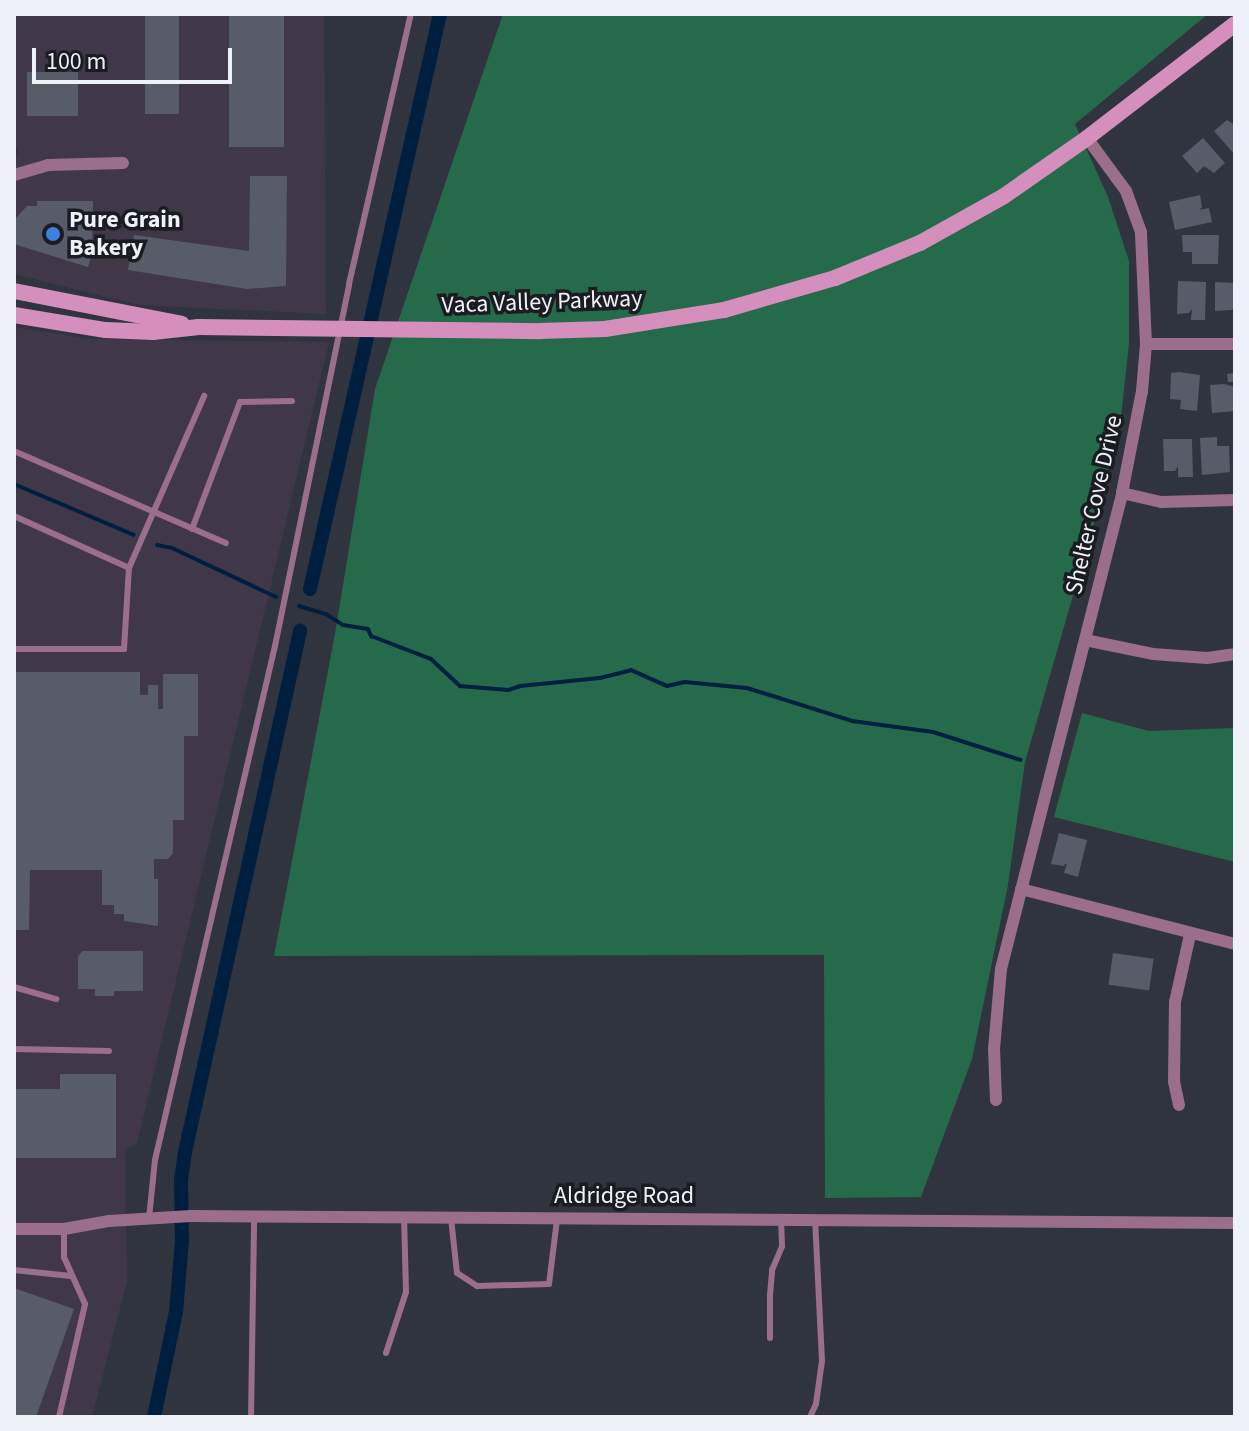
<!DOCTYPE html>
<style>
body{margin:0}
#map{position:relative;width:1249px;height:1431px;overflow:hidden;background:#30343f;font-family:"Source Sans 3",sans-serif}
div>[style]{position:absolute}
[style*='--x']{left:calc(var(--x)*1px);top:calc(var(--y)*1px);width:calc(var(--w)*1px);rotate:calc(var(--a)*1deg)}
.industrial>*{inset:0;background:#403849}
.green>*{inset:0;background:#256b4b}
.stream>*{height:4px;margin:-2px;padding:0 2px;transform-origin:2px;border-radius:2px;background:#001f3f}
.canal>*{height:14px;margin:-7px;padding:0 7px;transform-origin:7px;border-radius:7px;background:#001f3f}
.building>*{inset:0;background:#585c68;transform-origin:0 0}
.lane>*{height:6px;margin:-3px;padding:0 3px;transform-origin:3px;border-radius:3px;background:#9b6f8b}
.street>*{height:12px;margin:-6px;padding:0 6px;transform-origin:6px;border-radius:6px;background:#9b6f8b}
.secondary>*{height:16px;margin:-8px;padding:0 8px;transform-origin:8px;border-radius:8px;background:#d48fbc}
.dots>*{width:22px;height:22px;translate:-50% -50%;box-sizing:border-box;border:4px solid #1a1c21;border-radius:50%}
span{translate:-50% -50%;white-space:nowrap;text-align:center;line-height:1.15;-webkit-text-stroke:7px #1a1c21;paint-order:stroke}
.poi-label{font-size:24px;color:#eff1f9;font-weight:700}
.left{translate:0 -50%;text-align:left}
.street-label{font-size:24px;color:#eff1f9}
.frame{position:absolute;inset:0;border:16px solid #eff1f9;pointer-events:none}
.scale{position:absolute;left:32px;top:48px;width:200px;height:36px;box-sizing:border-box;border:4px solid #eff1f9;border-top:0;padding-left:10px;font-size:24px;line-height:28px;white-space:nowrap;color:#eff1f9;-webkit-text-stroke:6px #1a1c21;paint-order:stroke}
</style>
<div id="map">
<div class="industrial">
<i style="clip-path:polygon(14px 14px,324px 14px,326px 314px,139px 305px,14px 274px,14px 156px,18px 153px,14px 140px)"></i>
<i style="clip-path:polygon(14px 327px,89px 339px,329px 342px,137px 1143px,125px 1150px,127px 1281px,92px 1417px,14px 1417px)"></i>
</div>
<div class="green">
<i style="clip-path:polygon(503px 14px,1208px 14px,1075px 124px,1108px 197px,1129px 261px,1129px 343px,1119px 436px,1025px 762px,1008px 885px,972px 1059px,921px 1197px,825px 1198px,824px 955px,274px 956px,335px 634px,375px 389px)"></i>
<i style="clip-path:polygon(1082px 713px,1149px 731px,1235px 728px,1235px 862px,1054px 817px)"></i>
</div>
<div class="stream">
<i style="--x:14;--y:484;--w:130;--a:23"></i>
<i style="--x:157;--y:545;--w:15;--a:11"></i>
<i style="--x:172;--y:548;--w:115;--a:25.2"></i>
<i style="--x:299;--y:606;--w:28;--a:17"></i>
<i style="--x:326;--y:614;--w:20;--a:33"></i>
<i style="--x:343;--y:625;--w:25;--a:9"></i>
<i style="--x:368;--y:629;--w:8;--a:67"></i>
<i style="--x:371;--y:636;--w:64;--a:21"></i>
<i style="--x:431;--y:659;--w:40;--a:43"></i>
<i style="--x:460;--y:686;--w:48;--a:4.8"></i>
<i style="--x:508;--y:690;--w:13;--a:-18"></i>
<i style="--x:520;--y:686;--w:80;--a:-5.7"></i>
<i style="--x:600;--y:678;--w:32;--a:-14"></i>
<i style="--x:631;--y:670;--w:39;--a:24"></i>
<i style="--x:667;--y:686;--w:18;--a:-13"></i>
<i style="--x:685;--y:682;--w:62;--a:5.5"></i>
<i style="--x:747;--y:688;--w:110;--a:17.4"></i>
<i style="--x:852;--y:721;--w:82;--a:7.7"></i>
<i style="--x:933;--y:732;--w:92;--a:17.7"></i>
</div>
<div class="canal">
<i style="--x:310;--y:589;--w:590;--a:-77.26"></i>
<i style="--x:154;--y:1417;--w:107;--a:-78.2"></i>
<i style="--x:176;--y:1312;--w:71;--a:-85.2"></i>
<i style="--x:182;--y:1241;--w:61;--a:-90.9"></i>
<i style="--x:181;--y:1180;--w:28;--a:-82"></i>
<i style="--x:185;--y:1152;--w:534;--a:-77.55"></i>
</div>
<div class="building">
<i style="left:145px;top:14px;width:34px;height:100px"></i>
<i style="left:229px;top:14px;width:55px;height:133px"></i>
<i style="left:78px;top:72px;width:44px;height:51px;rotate:90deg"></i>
<i style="clip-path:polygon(1227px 120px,1235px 125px,1235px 155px,1214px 131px)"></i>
<i style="clip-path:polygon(1203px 138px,1225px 163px,1214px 173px,1204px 166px,1197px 173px,1182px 156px)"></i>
<i style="clip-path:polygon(250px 176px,287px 176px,286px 286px,247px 289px,128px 270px,134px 235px,249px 251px)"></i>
<i style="clip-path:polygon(1200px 195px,1202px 207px,1199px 210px,1209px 208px,1212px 222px,1175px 230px,1169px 202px)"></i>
<i style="clip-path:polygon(37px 201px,93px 201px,92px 253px,88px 267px,14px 244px,15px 219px,27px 206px,37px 206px)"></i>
<i style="clip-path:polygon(1182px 235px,1219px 235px,1218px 264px,1192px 264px,1192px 252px,1183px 252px)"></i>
<i style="clip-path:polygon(1178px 281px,1206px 282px,1205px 320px,1191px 320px,1192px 309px,1189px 313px,1177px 314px)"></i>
<i style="clip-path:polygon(1215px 282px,1235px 283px,1235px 307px,1232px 310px,1215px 311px)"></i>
<i style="clip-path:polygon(1179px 372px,1200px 375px,1197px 411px,1180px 409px,1181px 400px,1170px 399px,1171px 373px)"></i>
<i style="clip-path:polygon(1235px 373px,1235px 382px,1228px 382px,1227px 374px)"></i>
<i style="clip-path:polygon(1224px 384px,1235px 387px,1235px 411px,1212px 413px,1210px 385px)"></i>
<i style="clip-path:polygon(1217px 437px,1217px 446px,1229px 446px,1230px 472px,1202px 475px,1200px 438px)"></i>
<i style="clip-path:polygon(1163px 439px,1192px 439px,1193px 477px,1178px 477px,1178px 466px,1175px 471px,1164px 471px)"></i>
<i style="clip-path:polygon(14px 672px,140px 672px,140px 695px,148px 695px,148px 685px,158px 685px,158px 709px,163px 709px,163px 674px,198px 674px,198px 736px,184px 736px,184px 820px,173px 820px,173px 853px,168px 859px,154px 859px,154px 879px,158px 879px,158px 926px,124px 921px,124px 914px,114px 914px,114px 905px,102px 905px,102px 870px,30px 870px,29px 930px,14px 930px)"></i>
<i style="clip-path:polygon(1059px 833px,1087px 840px,1078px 877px,1064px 873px,1067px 863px,1063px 866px,1051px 864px)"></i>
<i style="clip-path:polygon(82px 951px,143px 951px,143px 991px,114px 991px,114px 996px,95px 996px,95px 989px,78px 989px,78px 957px)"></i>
<i style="left:1113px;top:953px;width:41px;height:32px;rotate:8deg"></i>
<i style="clip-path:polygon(60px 1074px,116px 1074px,116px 1158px,14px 1158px,14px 1089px,60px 1089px)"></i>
<i style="clip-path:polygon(14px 1288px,74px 1309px,36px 1417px,14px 1417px)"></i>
</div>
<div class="lane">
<i style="--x:14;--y:451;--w:231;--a:23.5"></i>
<i style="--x:14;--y:516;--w:126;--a:24.3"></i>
<i style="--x:192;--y:529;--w:136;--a:-69.3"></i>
<i style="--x:240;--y:402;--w:52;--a:-1.1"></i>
<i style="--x:14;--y:649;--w:110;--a:0"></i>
<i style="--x:124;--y:649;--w:81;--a:-86.5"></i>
<i style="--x:129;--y:568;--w:188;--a:-66.4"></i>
<i style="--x:14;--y:987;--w:44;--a:15.9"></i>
<i style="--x:14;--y:1049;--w:95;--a:1.2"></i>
<i style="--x:149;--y:1218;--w:58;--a:-84.1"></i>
<i style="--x:155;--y:1160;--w:528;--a:-76.86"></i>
<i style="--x:275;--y:646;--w:369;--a:-78.4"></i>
<i style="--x:349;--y:284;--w:277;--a:-77.1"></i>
<i style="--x:451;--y:1218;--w:55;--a:83.8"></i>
<i style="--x:457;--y:1273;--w:24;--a:33"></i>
<i style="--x:477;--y:1286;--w:72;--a:-1.6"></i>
<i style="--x:549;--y:1284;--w:64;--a:-82.9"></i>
<i style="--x:14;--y:1270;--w:57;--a:6"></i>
<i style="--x:770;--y:1338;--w:43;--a:-90"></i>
<i style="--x:770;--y:1295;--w:25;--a:-85"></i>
<i style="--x:772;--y:1270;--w:26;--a:-67"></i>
<i style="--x:782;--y:1246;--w:26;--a:-92"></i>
<i style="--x:386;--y:1353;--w:64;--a:-71.8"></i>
<i style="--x:406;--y:1292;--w:75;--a:-91.5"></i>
<i style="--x:59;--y:1417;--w:116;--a:-77"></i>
<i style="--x:85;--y:1304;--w:51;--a:-114.1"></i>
<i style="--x:64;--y:1257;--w:28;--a:-90"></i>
<i style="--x:251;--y:1417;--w:200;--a:-89.1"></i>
<i style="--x:810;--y:1417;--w:14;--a:-65"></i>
<i style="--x:816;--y:1404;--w:43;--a:-82.1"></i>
<i style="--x:822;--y:1361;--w:141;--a:-92.8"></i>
</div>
<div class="street">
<i style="--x:14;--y:175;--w:35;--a:-16"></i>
<i style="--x:48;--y:165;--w:75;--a:-1.5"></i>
<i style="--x:1146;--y:344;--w:89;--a:0"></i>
<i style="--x:1122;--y:493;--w:40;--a:13"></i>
<i style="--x:1161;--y:502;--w:74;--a:-1.5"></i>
<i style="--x:1085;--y:640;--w:69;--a:11.6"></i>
<i style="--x:1153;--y:654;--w:54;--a:4.2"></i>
<i style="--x:1207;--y:658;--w:28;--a:-8"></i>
<i style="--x:1021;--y:889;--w:221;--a:14.4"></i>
<i style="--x:996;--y:1100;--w:51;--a:-92.2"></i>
<i style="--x:994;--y:1049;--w:80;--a:-85"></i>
<i style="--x:1001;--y:969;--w:491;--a:-75.7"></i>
<i style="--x:1122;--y:493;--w:104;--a:-78.9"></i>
<i style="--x:1142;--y:391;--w:47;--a:-85.1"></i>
<i style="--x:1146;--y:344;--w:112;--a:-92.6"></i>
<i style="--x:1141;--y:232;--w:44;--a:-110.1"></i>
<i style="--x:1126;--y:191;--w:66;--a:-126.3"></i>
<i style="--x:1179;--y:1105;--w:24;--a:-102"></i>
<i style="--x:1174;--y:1082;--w:80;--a:-89.3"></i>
<i style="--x:1175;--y:1002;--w:69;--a:-77.4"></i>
<i style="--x:14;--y:1229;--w:50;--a:0"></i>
<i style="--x:64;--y:1229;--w:46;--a:-10.1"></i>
<i style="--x:109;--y:1221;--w:82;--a:-3.5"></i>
<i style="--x:191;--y:1216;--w:1044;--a:0.38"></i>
</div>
<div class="secondary">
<i style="--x:14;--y:291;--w:171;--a:11.1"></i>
<i style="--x:14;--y:315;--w:93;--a:9.3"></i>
<i style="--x:106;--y:330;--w:47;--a:2.4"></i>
<i style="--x:153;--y:332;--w:46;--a:-6.2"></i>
<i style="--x:199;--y:327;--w:341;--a:0.7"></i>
<i style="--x:540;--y:331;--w:65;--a:-1.8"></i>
<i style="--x:605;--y:329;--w:121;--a:-9.1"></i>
<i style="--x:724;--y:310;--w:116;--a:-16.1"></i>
<i style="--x:835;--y:278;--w:92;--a:-22.4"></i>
<i style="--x:920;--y:243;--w:96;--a:-29.2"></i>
<i style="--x:1004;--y:196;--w:101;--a:-34.9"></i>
<i style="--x:1087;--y:138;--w:187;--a:-37.6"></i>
</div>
<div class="dots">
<i style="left:53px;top:234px;background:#3f7fe0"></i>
</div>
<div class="poi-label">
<span class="left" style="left:69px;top:234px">Pure Grain<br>Bakery</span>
</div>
<div class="street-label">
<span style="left:542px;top:302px;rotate:-2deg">Vaca Valley Parkway</span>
<span style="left:1094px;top:505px;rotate:-77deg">Shelter Cove Drive</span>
<span style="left:624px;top:1196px">Aldridge Road</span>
</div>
<div class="frame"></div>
<div class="scale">100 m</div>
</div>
